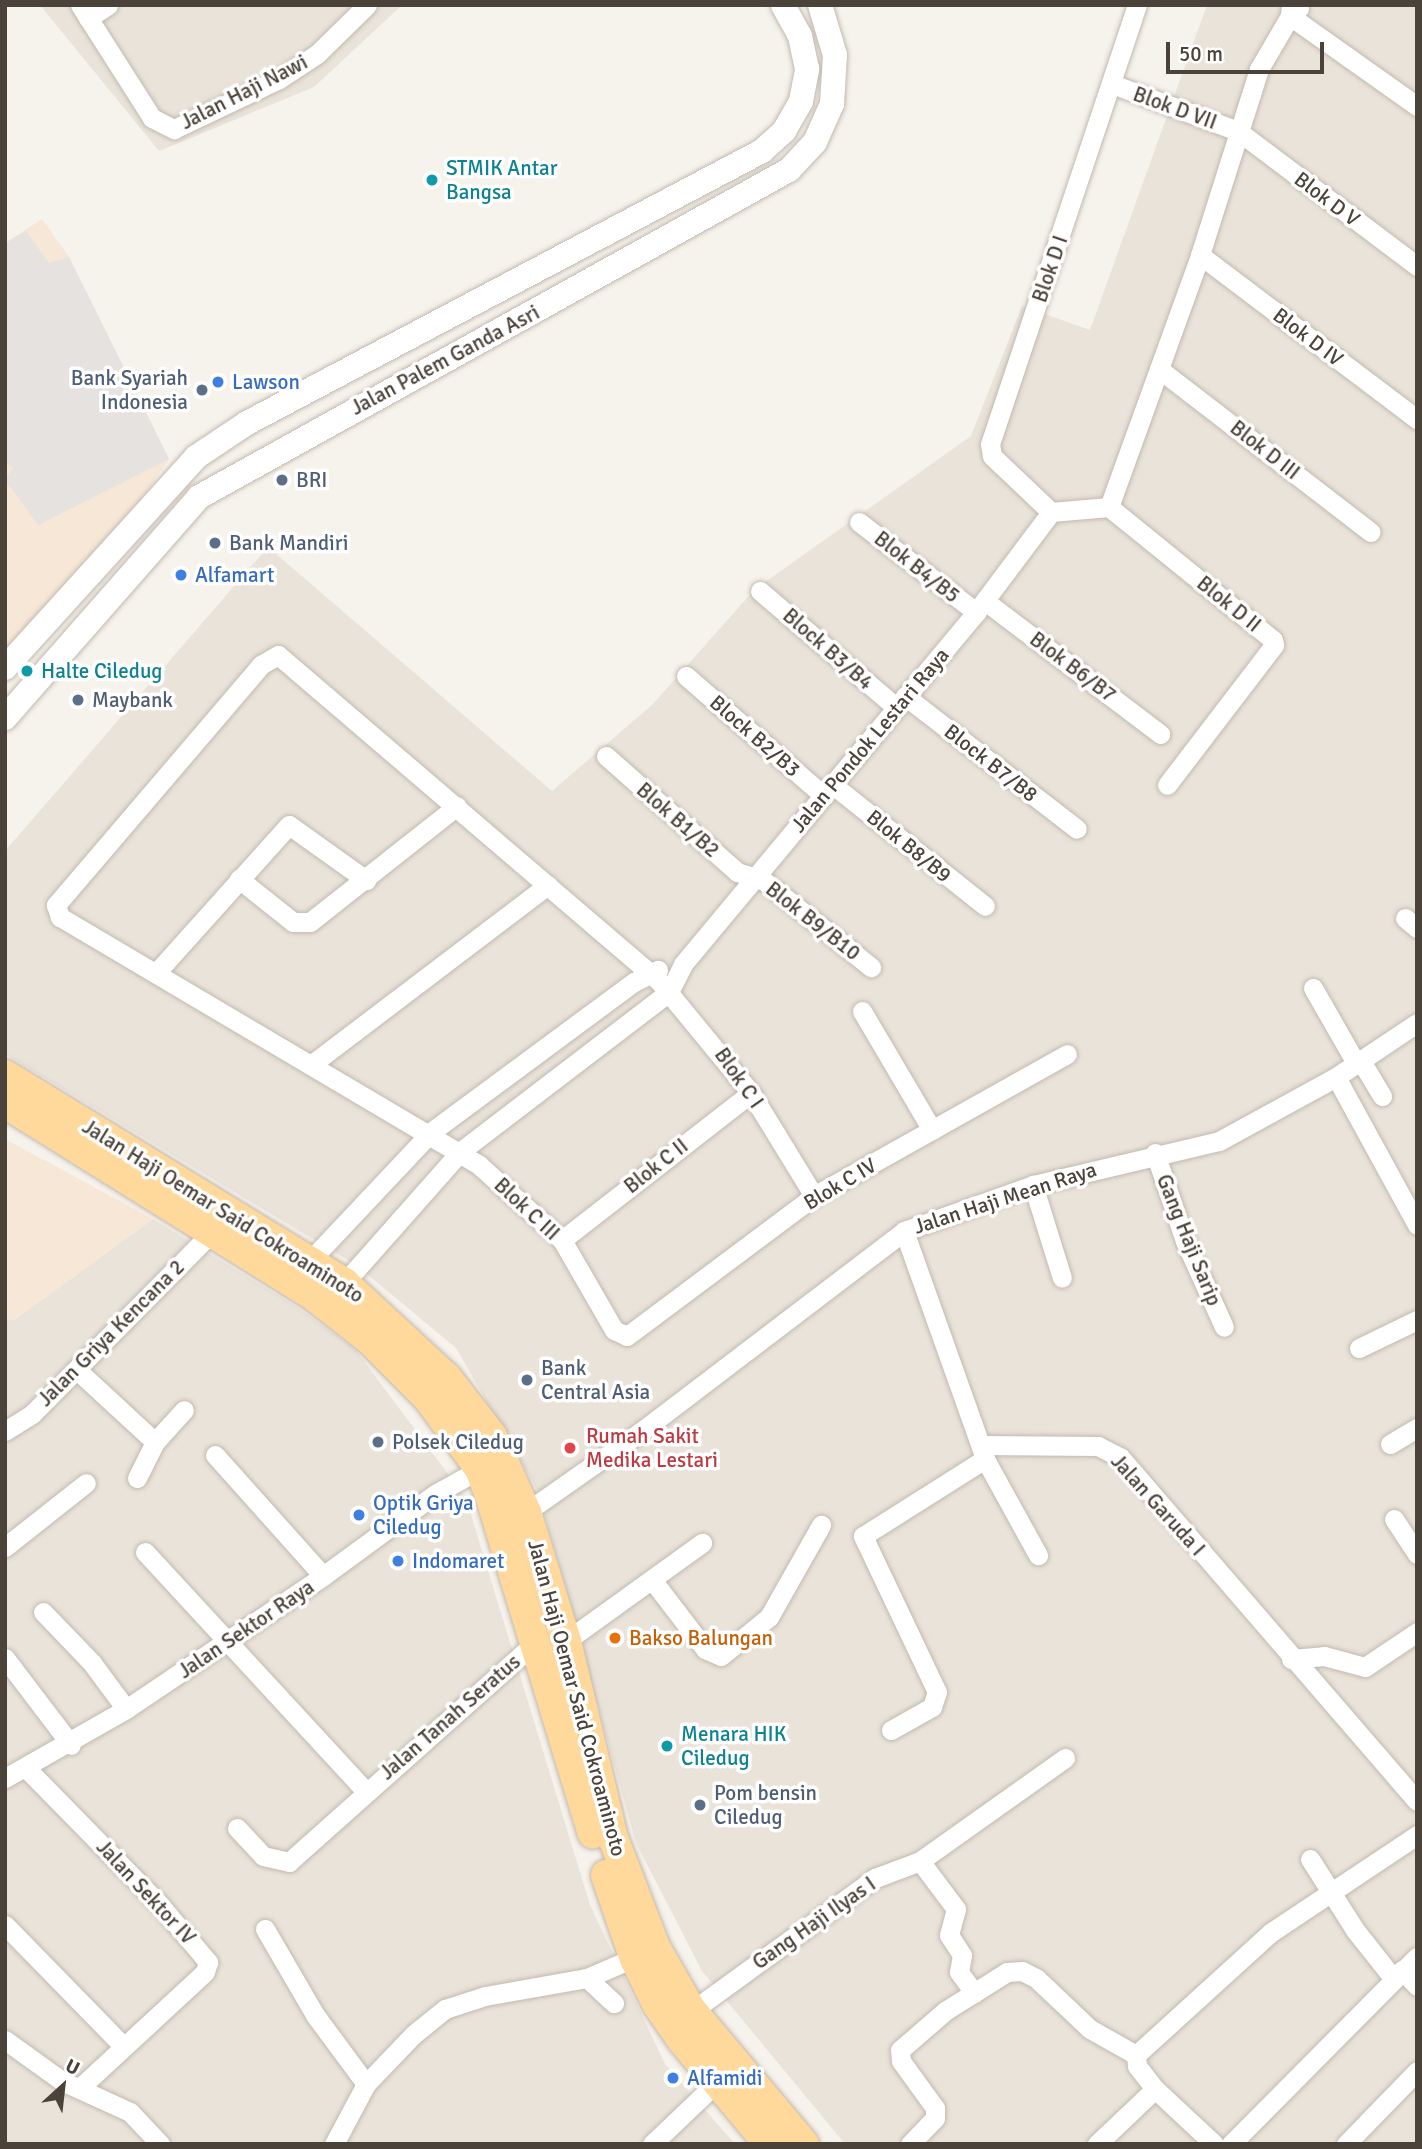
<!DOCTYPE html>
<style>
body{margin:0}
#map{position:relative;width:1422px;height:2149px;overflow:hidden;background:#f6f2ec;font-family:Signika,sans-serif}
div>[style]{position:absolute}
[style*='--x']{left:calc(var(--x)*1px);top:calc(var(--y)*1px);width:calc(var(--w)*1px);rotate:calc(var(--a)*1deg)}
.residential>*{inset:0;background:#eae3da}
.commercial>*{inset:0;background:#f7e7d7}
.parking>*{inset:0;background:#e5e2e0}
.roads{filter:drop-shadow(0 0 2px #c2b9ae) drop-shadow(0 0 2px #c2b9ae)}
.minor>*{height:19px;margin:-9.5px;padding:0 9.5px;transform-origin:9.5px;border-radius:9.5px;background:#fff}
.tertiary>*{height:24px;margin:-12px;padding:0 12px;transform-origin:12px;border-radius:12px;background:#fff}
.primary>*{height:30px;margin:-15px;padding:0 15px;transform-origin:15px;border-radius:15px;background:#ffd99c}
.dots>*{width:19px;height:19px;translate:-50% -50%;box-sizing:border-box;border:4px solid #fff;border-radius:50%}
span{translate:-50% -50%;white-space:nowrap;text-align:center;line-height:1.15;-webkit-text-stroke:7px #fff;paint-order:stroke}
.street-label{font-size:21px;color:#4b4239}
.culture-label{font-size:21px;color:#0d838f}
.left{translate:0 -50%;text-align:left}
.service-label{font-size:21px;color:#4e5e75}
.right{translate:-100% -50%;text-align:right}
.shop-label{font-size:21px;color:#366cbe}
.health-label{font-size:21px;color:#be3a42}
.food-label{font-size:21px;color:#c56008}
.frame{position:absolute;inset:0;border:7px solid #4b4239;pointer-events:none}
.north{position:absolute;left:28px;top:2051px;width:70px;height:70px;-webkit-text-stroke:5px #fff;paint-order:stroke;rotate:27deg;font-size:19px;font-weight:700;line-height:28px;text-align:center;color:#4b4239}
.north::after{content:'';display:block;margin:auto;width:24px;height:32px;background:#4b4239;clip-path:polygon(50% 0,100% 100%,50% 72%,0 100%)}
.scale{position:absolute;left:1166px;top:42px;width:158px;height:32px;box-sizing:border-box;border:4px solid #4b4239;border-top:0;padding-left:9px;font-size:21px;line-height:24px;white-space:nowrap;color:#4b4239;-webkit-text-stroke:5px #fff;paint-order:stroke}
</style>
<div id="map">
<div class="residential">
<i style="clip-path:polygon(40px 5px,402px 5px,314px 87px,159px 151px)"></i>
<i style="clip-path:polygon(1207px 5px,1417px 5px,1417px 2144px,845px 2144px,702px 1971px,636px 1843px,539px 1493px,456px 1348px,356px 1265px,5px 1054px,5px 851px,268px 547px,552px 791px,652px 705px,754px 590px,971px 436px,1022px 306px,1090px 330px)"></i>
<i style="clip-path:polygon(153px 1219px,297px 1307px,355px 1349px,466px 1498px,590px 1905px,665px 2064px,735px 2144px,5px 2144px,5px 1320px,14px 1320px)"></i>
</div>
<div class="commercial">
<i style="clip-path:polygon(42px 219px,69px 257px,169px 459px,126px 521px,5px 655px,5px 243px)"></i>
<i style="clip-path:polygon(5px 1139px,153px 1219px,14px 1320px,5px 1320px)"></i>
</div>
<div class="parking">
<i style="clip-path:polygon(26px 231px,49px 263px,69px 257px,169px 459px,38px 525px,5px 480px,13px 468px,5px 461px,5px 243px)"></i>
</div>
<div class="roads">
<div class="minor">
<i style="--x:80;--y:5;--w:134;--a:57.5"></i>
<i style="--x:152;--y:118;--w:25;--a:27"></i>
<i style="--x:174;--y:129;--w:116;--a:-25.5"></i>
<i style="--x:279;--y:79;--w:45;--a:-33.3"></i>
<i style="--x:317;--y:54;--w:70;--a:-44.4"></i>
<i style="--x:1299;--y:8;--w:12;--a:138"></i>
<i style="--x:1290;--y:16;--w:156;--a:35.3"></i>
<i style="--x:88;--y:18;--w:24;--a:-33"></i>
<i style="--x:1112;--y:84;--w:134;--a:20.5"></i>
<i style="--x:1238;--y:131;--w:224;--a:37"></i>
<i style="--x:1200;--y:255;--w:272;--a:37.1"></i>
<i style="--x:1159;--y:369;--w:267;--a:37.6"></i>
<i style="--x:1109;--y:507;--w:268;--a:-70.1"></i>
<i style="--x:1200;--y:255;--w:195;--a:-72.4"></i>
<i style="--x:1259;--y:69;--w:61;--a:-59.7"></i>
<i style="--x:1290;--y:16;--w:11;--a:-85"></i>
<i style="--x:1109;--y:507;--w:211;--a:39"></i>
<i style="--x:1273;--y:640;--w:5;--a:79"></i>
<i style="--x:1274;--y:645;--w:176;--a:127.4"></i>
<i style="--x:1051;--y:512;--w:81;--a:-136.5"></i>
<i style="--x:992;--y:456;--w:12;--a:-99"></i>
<i style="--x:990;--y:444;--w:463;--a:-71.5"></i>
<i style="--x:1051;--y:512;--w:58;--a:-4.9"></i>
<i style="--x:859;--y:522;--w:148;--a:37.6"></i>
<i style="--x:760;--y:591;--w:179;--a:40.5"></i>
<i style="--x:985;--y:601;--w:220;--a:37.2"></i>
<i style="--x:686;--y:676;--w:183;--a:41"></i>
<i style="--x:905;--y:696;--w:217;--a:37.7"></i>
<i style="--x:606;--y:756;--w:175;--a:41.5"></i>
<i style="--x:737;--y:872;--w:27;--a:17"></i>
<i style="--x:763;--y:880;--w:139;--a:38.9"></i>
<i style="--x:833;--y:785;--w:194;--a:38.5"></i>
<i style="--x:239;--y:879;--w:69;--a:38.5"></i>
<i style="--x:293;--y:922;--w:17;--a:0"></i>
<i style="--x:310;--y:922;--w:187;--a:-38.3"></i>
<i style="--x:1405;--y:918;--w:16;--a:40"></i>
<i style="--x:156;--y:973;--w:199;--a:-48.1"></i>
<i style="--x:289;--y:825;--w:95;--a:35.5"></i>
<i style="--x:1313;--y:988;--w:86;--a:60.2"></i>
<i style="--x:862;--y:1011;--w:138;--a:59.5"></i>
<i style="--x:1361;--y:1061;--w:41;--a:59"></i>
<i style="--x:312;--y:1064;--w:296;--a:-37.2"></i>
<i style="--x:1336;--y:1077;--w:169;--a:61.3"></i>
<i style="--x:1155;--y:1153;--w:93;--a:71.2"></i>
<i style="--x:1185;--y:1241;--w:94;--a:65.6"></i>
<i style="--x:1033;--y:1185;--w:97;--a:72.7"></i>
<i style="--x:814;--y:1196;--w:121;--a:-121.5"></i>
<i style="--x:751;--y:1093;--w:145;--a:-129.4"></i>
<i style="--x:659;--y:981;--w:501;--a:-139.45"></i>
<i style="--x:278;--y:655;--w:20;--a:150"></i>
<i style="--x:261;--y:665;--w:316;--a:130.5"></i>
<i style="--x:56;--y:905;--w:13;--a:72"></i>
<i style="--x:60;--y:917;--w:487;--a:30.6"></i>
<i style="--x:479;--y:1165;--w:112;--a:42.1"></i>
<i style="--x:562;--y:1240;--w:104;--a:60"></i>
<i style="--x:614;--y:1330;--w:14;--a:25"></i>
<i style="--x:627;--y:1336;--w:234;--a:-36.8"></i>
<i style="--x:814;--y:1196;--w:290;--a:-29.3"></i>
<i style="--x:904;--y:1231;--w:242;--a:70.4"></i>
<i style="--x:985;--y:1459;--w:110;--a:61.1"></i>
<i style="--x:562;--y:1240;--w:239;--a:-37.9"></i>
<i style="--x:303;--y:1268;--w:187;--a:-46.7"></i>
<i style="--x:431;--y:1132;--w:252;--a:-36.5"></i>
<i style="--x:634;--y:982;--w:27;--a:-27"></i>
<i style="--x:337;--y:1291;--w:187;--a:-48.5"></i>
<i style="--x:461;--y:1151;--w:262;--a:-37.4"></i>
<i style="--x:669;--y:992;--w:31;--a:-63"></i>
<i style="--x:683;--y:964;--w:458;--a:-50.2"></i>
<i style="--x:976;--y:612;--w:125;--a:-53.1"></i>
<i style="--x:1359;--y:1348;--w:64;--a:-25.8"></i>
<i style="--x:77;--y:1370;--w:106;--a:42.7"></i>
<i style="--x:5;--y:1431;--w:32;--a:-32"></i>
<i style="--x:32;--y:1414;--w:257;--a:-45.3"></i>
<i style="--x:1390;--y:1444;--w:31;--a:-31"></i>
<i style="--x:981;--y:1445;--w:117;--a:0.5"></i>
<i style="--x:1098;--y:1446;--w:25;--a:27"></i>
<i style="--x:1120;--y:1457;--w:454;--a:49.2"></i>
<i style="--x:215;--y:1455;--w:162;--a:48.2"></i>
<i style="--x:137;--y:1478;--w:40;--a:-63.4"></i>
<i style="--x:155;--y:1442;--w:43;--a:-47.8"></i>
<i style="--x:526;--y:1512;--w:143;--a:-35"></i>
<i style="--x:643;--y:1430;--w:328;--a:-37.3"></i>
<i style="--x:904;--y:1231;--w:137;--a:-19.6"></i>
<i style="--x:1033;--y:1185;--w:191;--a:-13.3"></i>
<i style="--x:1219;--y:1141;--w:133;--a:-28.7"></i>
<i style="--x:1336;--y:1077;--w:97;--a:-33.7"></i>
<i style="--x:1394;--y:1519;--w:42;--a:56.7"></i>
<i style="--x:5;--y:1547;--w:103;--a:-38.3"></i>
<i style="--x:145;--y:1552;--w:324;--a:47.3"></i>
<i style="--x:653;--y:1581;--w:86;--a:52.6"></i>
<i style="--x:705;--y:1649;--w:17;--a:24"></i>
<i style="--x:721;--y:1656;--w:62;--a:-39.1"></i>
<i style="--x:769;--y:1617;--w:106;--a:-60.5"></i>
<i style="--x:43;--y:1612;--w:71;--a:46.1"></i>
<i style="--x:92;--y:1663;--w:57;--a:53.5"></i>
<i style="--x:566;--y:1641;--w:168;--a:-35.8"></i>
<i style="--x:5;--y:1658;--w:109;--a:52.8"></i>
<i style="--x:1291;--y:1659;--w:33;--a:-5"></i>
<i style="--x:1324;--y:1656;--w:42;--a:15"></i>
<i style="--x:1365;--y:1667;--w:63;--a:-33.9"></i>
<i style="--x:891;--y:1730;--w:47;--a:-29.3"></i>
<i style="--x:932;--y:1707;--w:16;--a:-72"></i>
<i style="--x:937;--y:1692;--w:173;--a:-115.4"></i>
<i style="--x:863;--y:1536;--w:144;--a:-32.3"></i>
<i style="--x:26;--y:1768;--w:192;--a:45.6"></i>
<i style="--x:160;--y:1905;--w:75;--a:49.9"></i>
<i style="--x:208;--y:1962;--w:10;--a:107"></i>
<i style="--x:205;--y:1972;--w:169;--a:137.2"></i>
<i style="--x:5;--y:1778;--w:139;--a:-29.7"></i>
<i style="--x:126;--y:1709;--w:238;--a:-34"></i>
<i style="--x:323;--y:1576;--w:139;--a:-36.2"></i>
<i style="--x:435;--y:1494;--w:51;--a:-29.1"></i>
<i style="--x:237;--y:1828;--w:38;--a:47"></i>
<i style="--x:263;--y:1856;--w:27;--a:13"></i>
<i style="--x:289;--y:1862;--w:329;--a:-41.7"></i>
<i style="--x:1310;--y:1859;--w:84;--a:57.6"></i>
<i style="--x:1355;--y:1930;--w:61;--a:51.6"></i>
<i style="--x:920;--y:1861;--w:60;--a:53.1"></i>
<i style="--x:956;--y:1909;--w:27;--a:105"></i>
<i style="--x:949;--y:1935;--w:24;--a:57"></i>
<i style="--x:962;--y:1955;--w:17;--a:100"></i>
<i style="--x:959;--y:1972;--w:26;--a:54"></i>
<i style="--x:5;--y:1925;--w:169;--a:45.7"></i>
<i style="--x:265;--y:1929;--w:99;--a:59.8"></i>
<i style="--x:315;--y:2015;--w:86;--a:53.5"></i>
<i style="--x:1402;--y:1970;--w:22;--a:47"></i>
<i style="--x:587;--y:1978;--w:37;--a:43"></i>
<i style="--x:685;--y:2016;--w:235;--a:-36"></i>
<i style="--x:875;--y:1878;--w:48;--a:-20.7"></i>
<i style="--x:920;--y:1861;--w:178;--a:-35.4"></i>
<i style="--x:5;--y:2040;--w:70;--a:35.7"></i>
<i style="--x:62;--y:2081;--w:75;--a:24.5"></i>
<i style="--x:130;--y:2112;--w:44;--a:46.8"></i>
<i style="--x:334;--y:2144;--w:68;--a:-61.9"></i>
<i style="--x:366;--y:2084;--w:69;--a:-46.2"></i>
<i style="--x:414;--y:2034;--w:40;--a:-39"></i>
<i style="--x:445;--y:2009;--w:42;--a:-18"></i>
<i style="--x:485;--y:1996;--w:104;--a:-10"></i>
<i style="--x:587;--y:1978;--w:63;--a:-23.3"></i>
<i style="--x:652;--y:2144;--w:90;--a:-43.6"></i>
<i style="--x:910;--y:2144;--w:36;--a:-46"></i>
<i style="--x:935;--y:2118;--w:10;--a:-90"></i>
<i style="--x:935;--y:2108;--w:58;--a:-125.9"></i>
<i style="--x:901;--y:2061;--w:11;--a:-95"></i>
<i style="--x:900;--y:2050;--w:60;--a:-40.9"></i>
<i style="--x:945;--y:2011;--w:73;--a:-32.2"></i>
<i style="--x:1007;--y:1972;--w:15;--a:-4"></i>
<i style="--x:1022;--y:1971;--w:16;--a:27"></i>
<i style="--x:1036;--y:1978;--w:74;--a:43.4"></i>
<i style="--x:1090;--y:2029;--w:53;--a:29.5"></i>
<i style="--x:1097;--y:2144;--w:80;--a:-43.5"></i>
<i style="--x:1214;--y:2144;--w:81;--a:-137"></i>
<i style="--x:1155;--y:2089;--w:29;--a:-128"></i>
<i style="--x:1137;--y:2066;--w:11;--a:-95"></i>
<i style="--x:1136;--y:2055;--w:181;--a:-42.3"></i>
<i style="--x:1270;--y:1933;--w:177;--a:-33.7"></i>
<i style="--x:1231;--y:2144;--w:264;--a:-45.2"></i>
<i style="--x:1346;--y:2144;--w:102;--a:-45.8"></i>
</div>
<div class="tertiary">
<i style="--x:5;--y:668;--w:285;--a:-47.8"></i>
<i style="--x:196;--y:457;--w:61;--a:-33.7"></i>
<i style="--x:247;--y:423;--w:582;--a:-27.84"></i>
<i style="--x:762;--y:151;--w:30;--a:-42"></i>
<i style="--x:784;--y:131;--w:34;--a:-60"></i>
<i style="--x:801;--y:101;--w:33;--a:-79"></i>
<i style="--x:807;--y:69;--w:34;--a:-102"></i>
<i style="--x:800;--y:36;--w:35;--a:-119"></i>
<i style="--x:5;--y:718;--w:294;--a:-48.7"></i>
<i style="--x:199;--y:497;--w:675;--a:-29"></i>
<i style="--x:789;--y:170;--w:38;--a:-47"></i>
<i style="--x:815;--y:142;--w:42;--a:-65.9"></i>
<i style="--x:832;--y:104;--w:49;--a:-86.5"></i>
<i style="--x:835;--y:55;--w:52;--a:-106.7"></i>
</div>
<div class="primary">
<i style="--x:5;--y:1075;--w:398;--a:31.5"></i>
<i style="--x:344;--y:1283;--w:140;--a:42.7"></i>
<i style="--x:447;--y:1378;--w:73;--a:52.2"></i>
<i style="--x:492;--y:1436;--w:83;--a:65.9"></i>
<i style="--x:526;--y:1512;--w:135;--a:72.8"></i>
<i style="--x:566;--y:1641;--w:203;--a:76.6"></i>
<i style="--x:613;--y:1838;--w:117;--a:68.9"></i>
<i style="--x:655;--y:1947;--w:73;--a:60.3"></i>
<i style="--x:691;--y:2010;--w:175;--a:49.9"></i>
<i style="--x:5;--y:1103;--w:366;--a:32"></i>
<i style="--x:315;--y:1297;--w:68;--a:37.9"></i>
<i style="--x:369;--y:1339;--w:83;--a:45"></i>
<i style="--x:428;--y:1398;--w:88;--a:53.8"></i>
<i style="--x:480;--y:1469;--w:25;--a:69"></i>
<i style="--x:489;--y:1492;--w:357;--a:73.1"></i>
<i style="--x:606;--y:1875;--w:89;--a:71"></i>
<i style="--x:635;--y:1959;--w:50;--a:63.9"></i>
<i style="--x:657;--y:2004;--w:44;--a:55.2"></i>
<i style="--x:682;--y:2040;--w:136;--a:50.1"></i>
</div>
</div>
<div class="dots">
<i style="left:432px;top:180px;background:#0f9aa8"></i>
<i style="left:218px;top:382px;background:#3f7fe0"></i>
<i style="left:202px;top:390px;background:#5c6f8a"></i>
<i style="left:282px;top:480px;background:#5c6f8a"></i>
<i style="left:215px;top:543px;background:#5c6f8a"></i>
<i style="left:181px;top:575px;background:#3f7fe0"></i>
<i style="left:27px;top:671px;background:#0f9aa8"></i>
<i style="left:78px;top:700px;background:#5c6f8a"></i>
<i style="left:527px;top:1380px;background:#5c6f8a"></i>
<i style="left:378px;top:1442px;background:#5c6f8a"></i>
<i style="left:570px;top:1448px;background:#e0444e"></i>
<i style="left:359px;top:1515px;background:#3f7fe0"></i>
<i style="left:398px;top:1561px;background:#3f7fe0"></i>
<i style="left:615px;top:1638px;background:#e8710a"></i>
<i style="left:667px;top:1746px;background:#0f9aa8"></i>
<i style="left:700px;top:1805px;background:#5c6f8a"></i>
<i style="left:673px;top:2078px;background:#3f7fe0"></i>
</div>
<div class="street-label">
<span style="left:244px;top:92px;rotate:-27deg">Jalan Haji Nawi</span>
<span style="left:1175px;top:108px;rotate:20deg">Blok D VII</span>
<span style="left:1327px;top:199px;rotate:37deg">Blok D V</span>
<span style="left:1050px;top:269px;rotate:-71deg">Blok D I</span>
<span style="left:1308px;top:337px;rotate:37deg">Blok D IV</span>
<span style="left:445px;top:360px;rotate:-28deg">Jalan Palem Ganda Asri</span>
<span style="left:1265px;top:450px;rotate:38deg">Blok D III</span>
<span style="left:917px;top:567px;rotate:38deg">Blok B4/B5</span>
<span style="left:1229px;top:604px;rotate:39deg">Blok D II</span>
<span style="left:828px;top:649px;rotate:41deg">Block B3/B4</span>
<span style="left:1073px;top:667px;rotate:37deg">Blok B6/B7</span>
<span style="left:755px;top:736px;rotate:41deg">Block B2/B3</span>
<span style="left:870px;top:740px;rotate:-50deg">Jalan Pondok Lestari Raya</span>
<span style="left:991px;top:763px;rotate:38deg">Block B7/B8</span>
<span style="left:678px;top:820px;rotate:41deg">Blok B1/B2</span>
<span style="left:909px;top:846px;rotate:39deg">Blok B8/B9</span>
<span style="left:813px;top:921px;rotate:38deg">Blok B9/B10</span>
<span style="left:739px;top:1078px;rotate:55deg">Blok C I</span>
<span style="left:656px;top:1166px;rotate:-38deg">Blok C II</span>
<span style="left:840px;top:1184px;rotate:-31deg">Blok C IV</span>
<span style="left:1005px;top:1198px;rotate:-18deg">Jalan Haji Mean Raya</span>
<span style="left:527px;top:1209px;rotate:43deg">Blok C III</span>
<span style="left:223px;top:1211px;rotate:32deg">Jalan Haji Oemar Said Cokroaminoto</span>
<span style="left:1189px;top:1240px;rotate:68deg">Gang Haji Sarip</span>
<span style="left:111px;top:1333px;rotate:-45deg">Jalan Griya Kencana 2</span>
<span style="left:1158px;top:1505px;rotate:48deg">Jalan Garuda I</span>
<span style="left:246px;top:1629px;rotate:-34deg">Jalan Sektor Raya</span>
<span style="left:577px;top:1698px;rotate:75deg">Jalan Haji Oemar Said Cokroaminoto</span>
<span style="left:450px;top:1717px;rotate:-41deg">Jalan Tanah Seratus</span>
<span style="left:146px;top:1892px;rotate:47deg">Jalan Sektor IV</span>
<span style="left:814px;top:1923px;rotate:-35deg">Gang Haji Ilyas I</span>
</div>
<div class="culture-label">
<span class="left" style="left:446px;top:180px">STMIK Antar<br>Bangsa</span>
<span class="left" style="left:41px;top:671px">Halte Ciledug</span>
<span class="left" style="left:681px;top:1746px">Menara HIK<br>Ciledug</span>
</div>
<div class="service-label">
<span class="right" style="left:188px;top:390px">Bank Syariah<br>Indonesia</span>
<span class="left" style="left:296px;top:480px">BRI</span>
<span class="left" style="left:229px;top:543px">Bank Mandiri</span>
<span class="left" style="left:92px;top:700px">Maybank</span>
<span class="left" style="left:541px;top:1380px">Bank<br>Central Asia</span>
<span class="left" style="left:392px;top:1442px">Polsek Ciledug</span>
<span class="left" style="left:714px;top:1805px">Pom bensin<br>Ciledug</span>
</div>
<div class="shop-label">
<span class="left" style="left:232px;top:382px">Lawson</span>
<span class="left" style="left:195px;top:575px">Alfamart</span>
<span class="left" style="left:373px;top:1515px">Optik Griya<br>Ciledug</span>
<span class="left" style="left:412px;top:1561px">Indomaret</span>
<span class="left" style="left:687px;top:2078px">Alfamidi</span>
</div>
<div class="health-label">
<span class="left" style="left:586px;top:1448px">Rumah Sakit<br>Medika Lestari</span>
</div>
<div class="food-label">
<span class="left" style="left:629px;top:1638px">Bakso Balungan</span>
</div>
<div class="frame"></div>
<div class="north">U</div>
<div class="scale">50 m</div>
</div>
